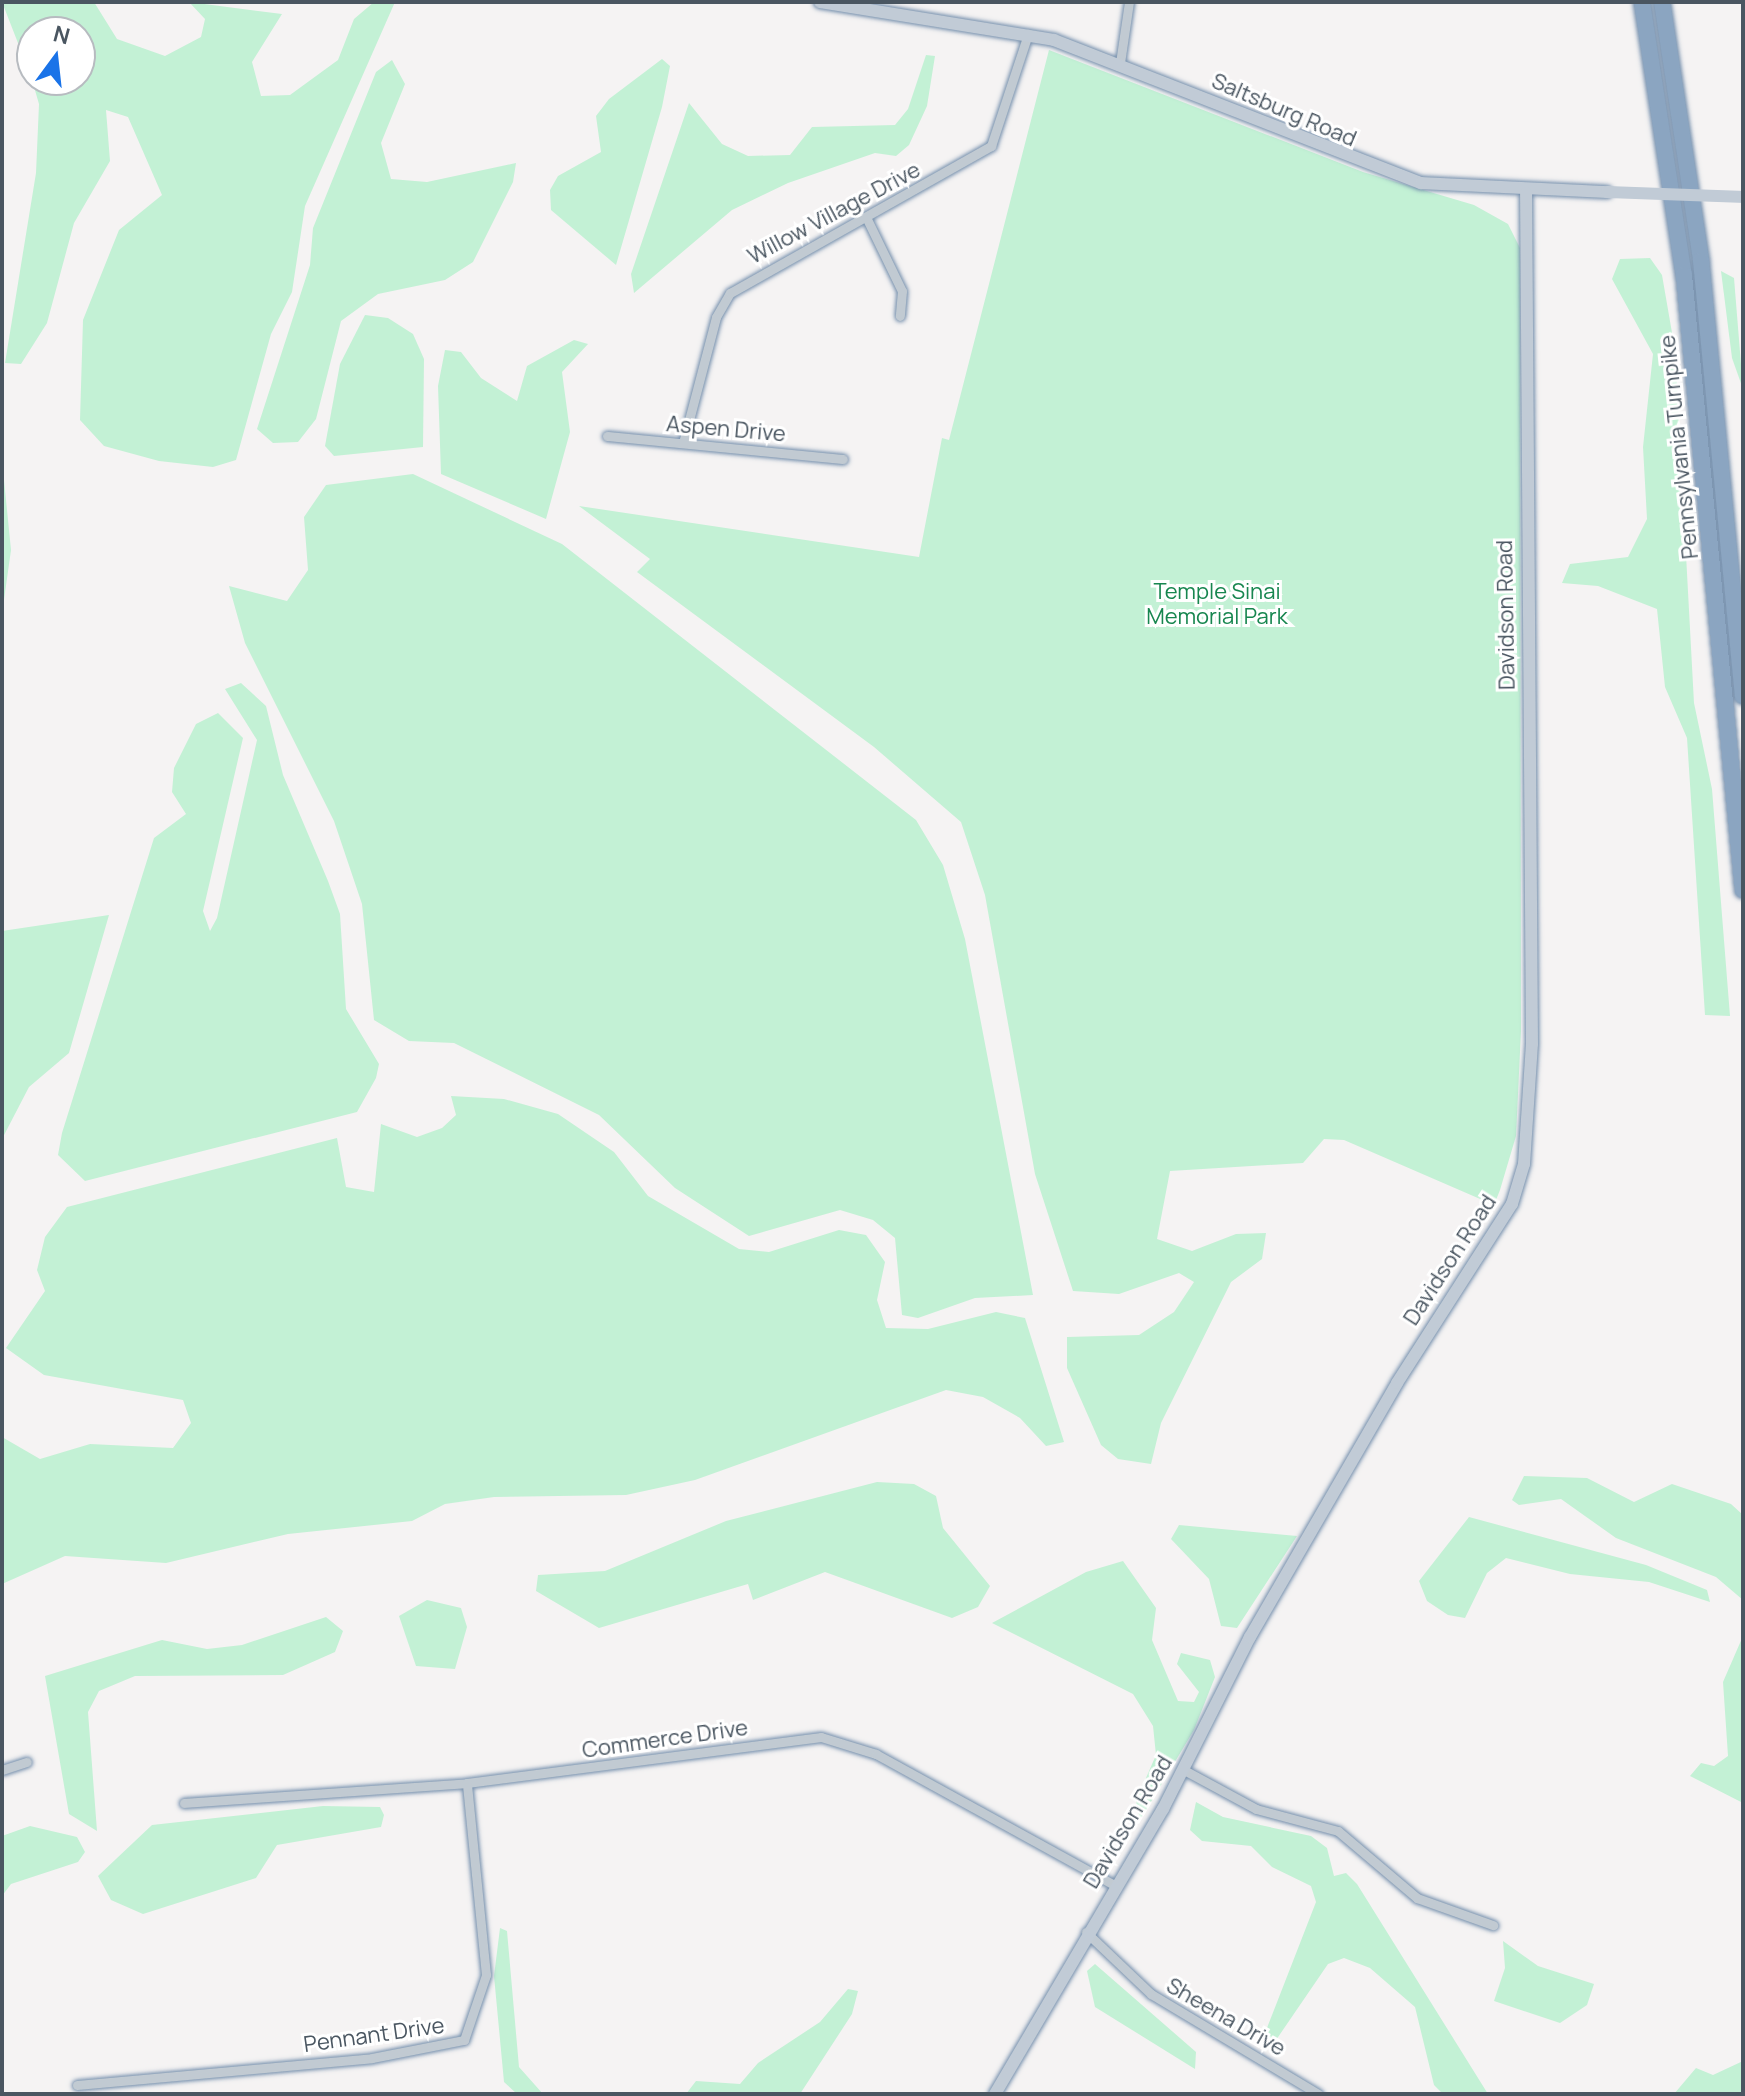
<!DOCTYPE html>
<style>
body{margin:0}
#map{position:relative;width:1745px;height:2096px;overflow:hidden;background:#f5f3f3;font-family:Manrope,sans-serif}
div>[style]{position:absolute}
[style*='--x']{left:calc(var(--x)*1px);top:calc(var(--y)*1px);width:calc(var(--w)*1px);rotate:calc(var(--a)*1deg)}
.green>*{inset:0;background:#c3f1d5}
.roads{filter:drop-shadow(0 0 2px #7690ad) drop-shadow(0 0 2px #7690ad)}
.street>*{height:9px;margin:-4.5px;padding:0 4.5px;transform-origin:4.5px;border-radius:4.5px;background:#c1cad2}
.secondary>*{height:12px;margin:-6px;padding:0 6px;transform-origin:6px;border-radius:6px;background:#c1cbd6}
.highway>*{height:16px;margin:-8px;padding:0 8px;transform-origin:8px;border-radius:8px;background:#8ba5c1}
.secondary-bridge>*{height:12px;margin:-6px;padding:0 6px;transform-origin:6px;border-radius:6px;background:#c1cbd6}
span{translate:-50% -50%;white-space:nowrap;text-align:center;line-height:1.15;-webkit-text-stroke:6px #fff;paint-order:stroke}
.street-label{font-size:22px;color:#4a5661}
.park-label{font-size:22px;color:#17864f}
.frame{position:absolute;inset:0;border:4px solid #4a5661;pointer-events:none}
.north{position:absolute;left:16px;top:16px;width:80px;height:80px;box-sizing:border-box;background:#fff;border:2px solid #b7bbc0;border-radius:50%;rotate:15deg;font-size:22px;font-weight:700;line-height:32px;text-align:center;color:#4a5661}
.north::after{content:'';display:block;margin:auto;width:28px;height:36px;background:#1a73e8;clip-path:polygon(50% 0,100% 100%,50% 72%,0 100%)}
</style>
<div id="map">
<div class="green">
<i style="clip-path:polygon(2px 2px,94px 2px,117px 39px,165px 56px,201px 37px,205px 19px,189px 2px,282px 14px,252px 62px,261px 96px,290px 95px,338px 60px,354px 19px,374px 2px,395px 2px,305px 206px,292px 292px,271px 334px,236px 460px,213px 467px,159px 461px,104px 446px,80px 420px,83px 320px,119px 230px,162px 195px,128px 117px,106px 110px,110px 161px,74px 223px,47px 323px,21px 364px,5px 363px,36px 173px,39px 104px,32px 80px,80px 80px,80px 32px,32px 32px,32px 79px)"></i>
<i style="clip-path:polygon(1049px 50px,1363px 172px,1474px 205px,1508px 224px,1520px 248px,1521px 1031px,1516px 1136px,1500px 1190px,1494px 1205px,1344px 1140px,1324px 1139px,1303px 1163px,1170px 1171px,1157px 1239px,1192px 1251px,1236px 1234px,1266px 1233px,1262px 1259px,1231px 1282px,1161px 1423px,1151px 1464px,1118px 1459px,1101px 1445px,1067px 1368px,1067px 1337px,1139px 1335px,1174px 1312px,1194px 1282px,1179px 1273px,1119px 1294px,1073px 1291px,1035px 1174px,985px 895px,961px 822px,874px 747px,637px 572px,650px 559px,579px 506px,919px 557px,942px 438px,949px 440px)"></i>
<i style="clip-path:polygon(926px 55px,935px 56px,927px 106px,909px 145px,896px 156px,875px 153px,788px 183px,732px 210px,634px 293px,631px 274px,689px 103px,722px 144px,748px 156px,790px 155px,812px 127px,895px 125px,908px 109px)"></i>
<i style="clip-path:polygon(662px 59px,670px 66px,662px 107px,616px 265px,551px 210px,550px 190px,558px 176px,601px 152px,596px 116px,609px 99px)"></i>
<i style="clip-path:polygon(392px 60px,405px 84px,381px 143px,391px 179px,427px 182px,516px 163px,513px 182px,473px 262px,445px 280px,378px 294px,341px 321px,316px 419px,298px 442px,273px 443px,257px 429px,310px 265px,313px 228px,376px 72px)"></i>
<i style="clip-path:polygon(1650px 258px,1662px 275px,1675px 350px,1694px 703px,1712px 789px,1730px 1016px,1705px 1015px,1687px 738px,1665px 687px,1657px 609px,1598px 586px,1562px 583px,1570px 564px,1628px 557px,1647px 519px,1643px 447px,1653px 354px,1612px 279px,1620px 259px)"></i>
<i style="clip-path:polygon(1721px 271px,1734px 278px,1743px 389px,1732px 358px)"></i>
<i style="clip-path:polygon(365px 315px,388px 318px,413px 334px,424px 359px,423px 447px,334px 456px,325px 446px,340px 364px)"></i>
<i style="clip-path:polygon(574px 340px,588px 344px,562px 372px,570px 432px,546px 519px,441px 474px,438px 386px,445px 350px,461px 352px,481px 378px,517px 401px,527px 366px)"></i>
<i style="clip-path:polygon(413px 474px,562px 544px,916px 820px,943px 865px,965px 939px,1033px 1295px,975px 1298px,918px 1318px,902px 1315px,895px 1238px,873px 1220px,840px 1210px,749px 1236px,675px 1188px,599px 1115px,454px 1043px,409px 1041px,374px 1020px,362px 904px,334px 821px,245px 643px,229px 586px,287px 601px,308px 570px,304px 517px,326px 485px)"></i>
<i style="clip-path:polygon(4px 480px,11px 550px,2px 614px,2px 480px)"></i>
<i style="clip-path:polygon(241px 683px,266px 706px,283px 775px,328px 881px,340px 914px,346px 1009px,379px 1064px,376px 1078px,357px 1112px,85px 1181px,58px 1155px,62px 1133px,154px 838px,186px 814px,172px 792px,174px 768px,196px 724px,218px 713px,243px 738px,203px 911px,210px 931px,217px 918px,257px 740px,225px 689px)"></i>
<i style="clip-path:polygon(109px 915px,69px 1053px,29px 1087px,2px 1139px,2px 931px)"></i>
<i style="clip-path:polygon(451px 1096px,504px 1099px,558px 1114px,614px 1152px,648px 1196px,739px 1249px,769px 1252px,839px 1230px,866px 1235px,885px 1262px,877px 1300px,886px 1328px,928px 1329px,996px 1312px,1025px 1318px,1064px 1442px,1046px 1446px,1020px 1418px,983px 1397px,946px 1390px,695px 1480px,626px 1495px,494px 1497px,445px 1504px,412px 1521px,288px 1534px,166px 1563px,65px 1556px,2px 1584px,2px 1437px,40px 1459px,90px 1444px,173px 1448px,191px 1423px,183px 1400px,44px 1375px,6px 1348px,45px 1291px,37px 1270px,45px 1237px,67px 1207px,337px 1138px,346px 1187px,374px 1192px,381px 1124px,417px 1137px,442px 1128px,456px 1115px)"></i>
<i style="clip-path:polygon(1524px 1476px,1587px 1478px,1634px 1502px,1672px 1484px,1731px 1504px,1743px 1515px,1743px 1600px,1716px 1577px,1616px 1538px,1561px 1499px,1519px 1505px,1512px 1500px)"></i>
<i style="clip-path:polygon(877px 1482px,914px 1484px,936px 1496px,943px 1528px,990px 1586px,978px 1607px,952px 1618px,825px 1572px,753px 1600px,748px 1584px,599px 1628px,536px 1591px,538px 1575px,605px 1571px,726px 1521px)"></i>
<i style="clip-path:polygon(1469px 1517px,1646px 1565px,1707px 1590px,1710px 1602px,1649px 1582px,1570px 1574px,1506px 1558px,1487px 1573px,1465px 1618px,1448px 1615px,1427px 1601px,1419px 1581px)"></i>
<i style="clip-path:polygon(1179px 1525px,1297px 1536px,1237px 1628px,1221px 1626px,1209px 1579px,1171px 1539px)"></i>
<i style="clip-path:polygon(1123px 1561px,1156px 1608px,1152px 1640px,1178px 1701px,1194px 1702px,1199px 1692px,1177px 1664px,1181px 1653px,1210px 1660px,1215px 1677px,1194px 1730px,1140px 1820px,1136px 1801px,1156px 1755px,1153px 1726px,1133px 1694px,992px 1623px,1086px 1572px)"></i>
<i style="clip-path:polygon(427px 1600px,461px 1608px,467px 1627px,455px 1669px,416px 1666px,399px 1616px)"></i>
<i style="clip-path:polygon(326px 1617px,343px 1631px,335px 1652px,283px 1675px,135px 1676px,99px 1691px,88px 1712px,97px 1831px,69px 1814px,45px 1676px,162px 1640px,207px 1649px,242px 1645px)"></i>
<i style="clip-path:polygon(1743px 1636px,1743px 1803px,1690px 1776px,1701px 1763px,1714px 1766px,1728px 1756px,1723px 1682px)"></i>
<i style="clip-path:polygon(1196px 1802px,1223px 1817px,1311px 1836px,1327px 1848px,1334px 1876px,1346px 1873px,1357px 1884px,1488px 2094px,1443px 2094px,1434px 2085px,1415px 2007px,1370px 1968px,1344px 1958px,1328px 1964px,1274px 2043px,1265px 2033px,1316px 1902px,1311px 1886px,1272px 1867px,1251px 1846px,1202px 1841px,1190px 1830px)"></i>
<i style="clip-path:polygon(323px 1806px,380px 1807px,384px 1815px,381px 1827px,277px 1845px,256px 1878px,143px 1914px,111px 1900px,98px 1876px,152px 1825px)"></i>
<i style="clip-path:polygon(30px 1826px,77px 1837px,85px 1852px,78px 1862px,11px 1884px,2px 1896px,2px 1836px)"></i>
<i style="clip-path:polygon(500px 1928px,507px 1931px,519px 2067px,543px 2094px,517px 2094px,504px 2082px,494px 1976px)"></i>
<i style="clip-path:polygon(1503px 1941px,1538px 1966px,1594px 1984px,1587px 2005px,1560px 2023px,1494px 2001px,1505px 1968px)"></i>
<i style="clip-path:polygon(1095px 1964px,1196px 2052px,1195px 2069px,1095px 2007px,1087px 1971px)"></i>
<i style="clip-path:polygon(848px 1989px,858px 1991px,852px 2014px,800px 2094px,686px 2094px,696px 2081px,740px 2084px,758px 2063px,820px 2022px)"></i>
<i style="clip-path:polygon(1743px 2061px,1743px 2094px,1674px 2094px,1696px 2068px,1713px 2075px)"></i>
</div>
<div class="roads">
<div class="street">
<i style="--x:1120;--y:63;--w:62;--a:-81.6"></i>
<i style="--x:866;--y:217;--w:82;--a:64.1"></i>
<i style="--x:902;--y:291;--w:25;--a:95"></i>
<i style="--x:607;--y:436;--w:237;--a:5.6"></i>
<i style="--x:683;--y:443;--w:130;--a:-75.3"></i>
<i style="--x:716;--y:317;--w:28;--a:-60"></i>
<i style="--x:730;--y:293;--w:300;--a:-29.4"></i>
<i style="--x:991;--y:146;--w:118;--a:-71.7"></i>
<i style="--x:2;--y:1770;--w:26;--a:-18"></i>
<i style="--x:1184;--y:1770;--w:82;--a:28.4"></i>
<i style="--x:1256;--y:1809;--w:85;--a:15"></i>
<i style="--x:1338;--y:1831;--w:104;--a:40.3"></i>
<i style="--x:1417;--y:1898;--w:81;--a:19.6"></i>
<i style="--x:184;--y:1803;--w:284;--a:-4"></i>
<i style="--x:467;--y:1783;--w:357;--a:-7.4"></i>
<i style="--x:821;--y:1737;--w:58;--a:17.2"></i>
<i style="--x:876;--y:1754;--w:272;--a:28.8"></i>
<i style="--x:1086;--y:1932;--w:90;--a:43.6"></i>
<i style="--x:1151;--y:1994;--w:195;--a:30.9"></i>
<i style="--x:77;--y:2085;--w:296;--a:-5.2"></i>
<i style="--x:372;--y:2058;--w:94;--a:-11.1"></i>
<i style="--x:464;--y:2040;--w:69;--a:-71.3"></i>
<i style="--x:486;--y:1975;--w:193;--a:-95.7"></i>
</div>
<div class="secondary">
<i style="--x:820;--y:2;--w:237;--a:9.2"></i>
<i style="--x:1054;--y:40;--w:394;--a:21.3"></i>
<i style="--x:1421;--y:183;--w:186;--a:2.8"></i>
<i style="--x:995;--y:2094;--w:331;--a:-59.5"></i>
<i style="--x:1163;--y:1809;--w:193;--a:-63.2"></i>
<i style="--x:1250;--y:1637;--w:293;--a:-59.9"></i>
<i style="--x:1397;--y:1383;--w:213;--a:-57.3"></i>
<i style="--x:1512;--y:1204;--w:42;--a:-73.3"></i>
<i style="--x:1524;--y:1164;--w:120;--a:-86.2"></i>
<i style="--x:1532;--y:1044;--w:851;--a:-90.4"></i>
</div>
<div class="highway">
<i style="--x:1642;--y:2;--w:276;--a:81.3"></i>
<i style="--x:1684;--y:275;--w:618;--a:84.52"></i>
<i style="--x:1662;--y:2;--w:262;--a:81.4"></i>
<i style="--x:1701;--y:261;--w:437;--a:84.5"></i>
</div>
</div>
<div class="secondary-bridge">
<i style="--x:1607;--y:192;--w:136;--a:2.1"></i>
</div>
<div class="street-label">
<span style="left:1284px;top:110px;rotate:23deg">Saltsburg Road</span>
<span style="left:834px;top:213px;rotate:-28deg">Willow Village Drive</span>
<span style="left:726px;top:429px;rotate:5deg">Aspen Drive</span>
<span style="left:1679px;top:447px;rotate:-96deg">Pennsylvania Turnpike</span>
<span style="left:1506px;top:615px;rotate:-91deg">Davidson Road</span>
<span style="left:1450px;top:1260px;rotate:-57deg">Davidson Road</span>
<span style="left:665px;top:1739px;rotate:-8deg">Commerce Drive</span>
<span style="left:1128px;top:1822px;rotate:-59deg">Davidson Road</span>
<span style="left:1226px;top:2017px;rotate:30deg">Sheena Drive</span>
<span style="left:374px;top:2035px;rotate:-8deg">Pennant Drive</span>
</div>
<div class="park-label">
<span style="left:1217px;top:604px">Temple Sinai<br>Memorial Park</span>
</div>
<div class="frame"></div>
<div class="north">N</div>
</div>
